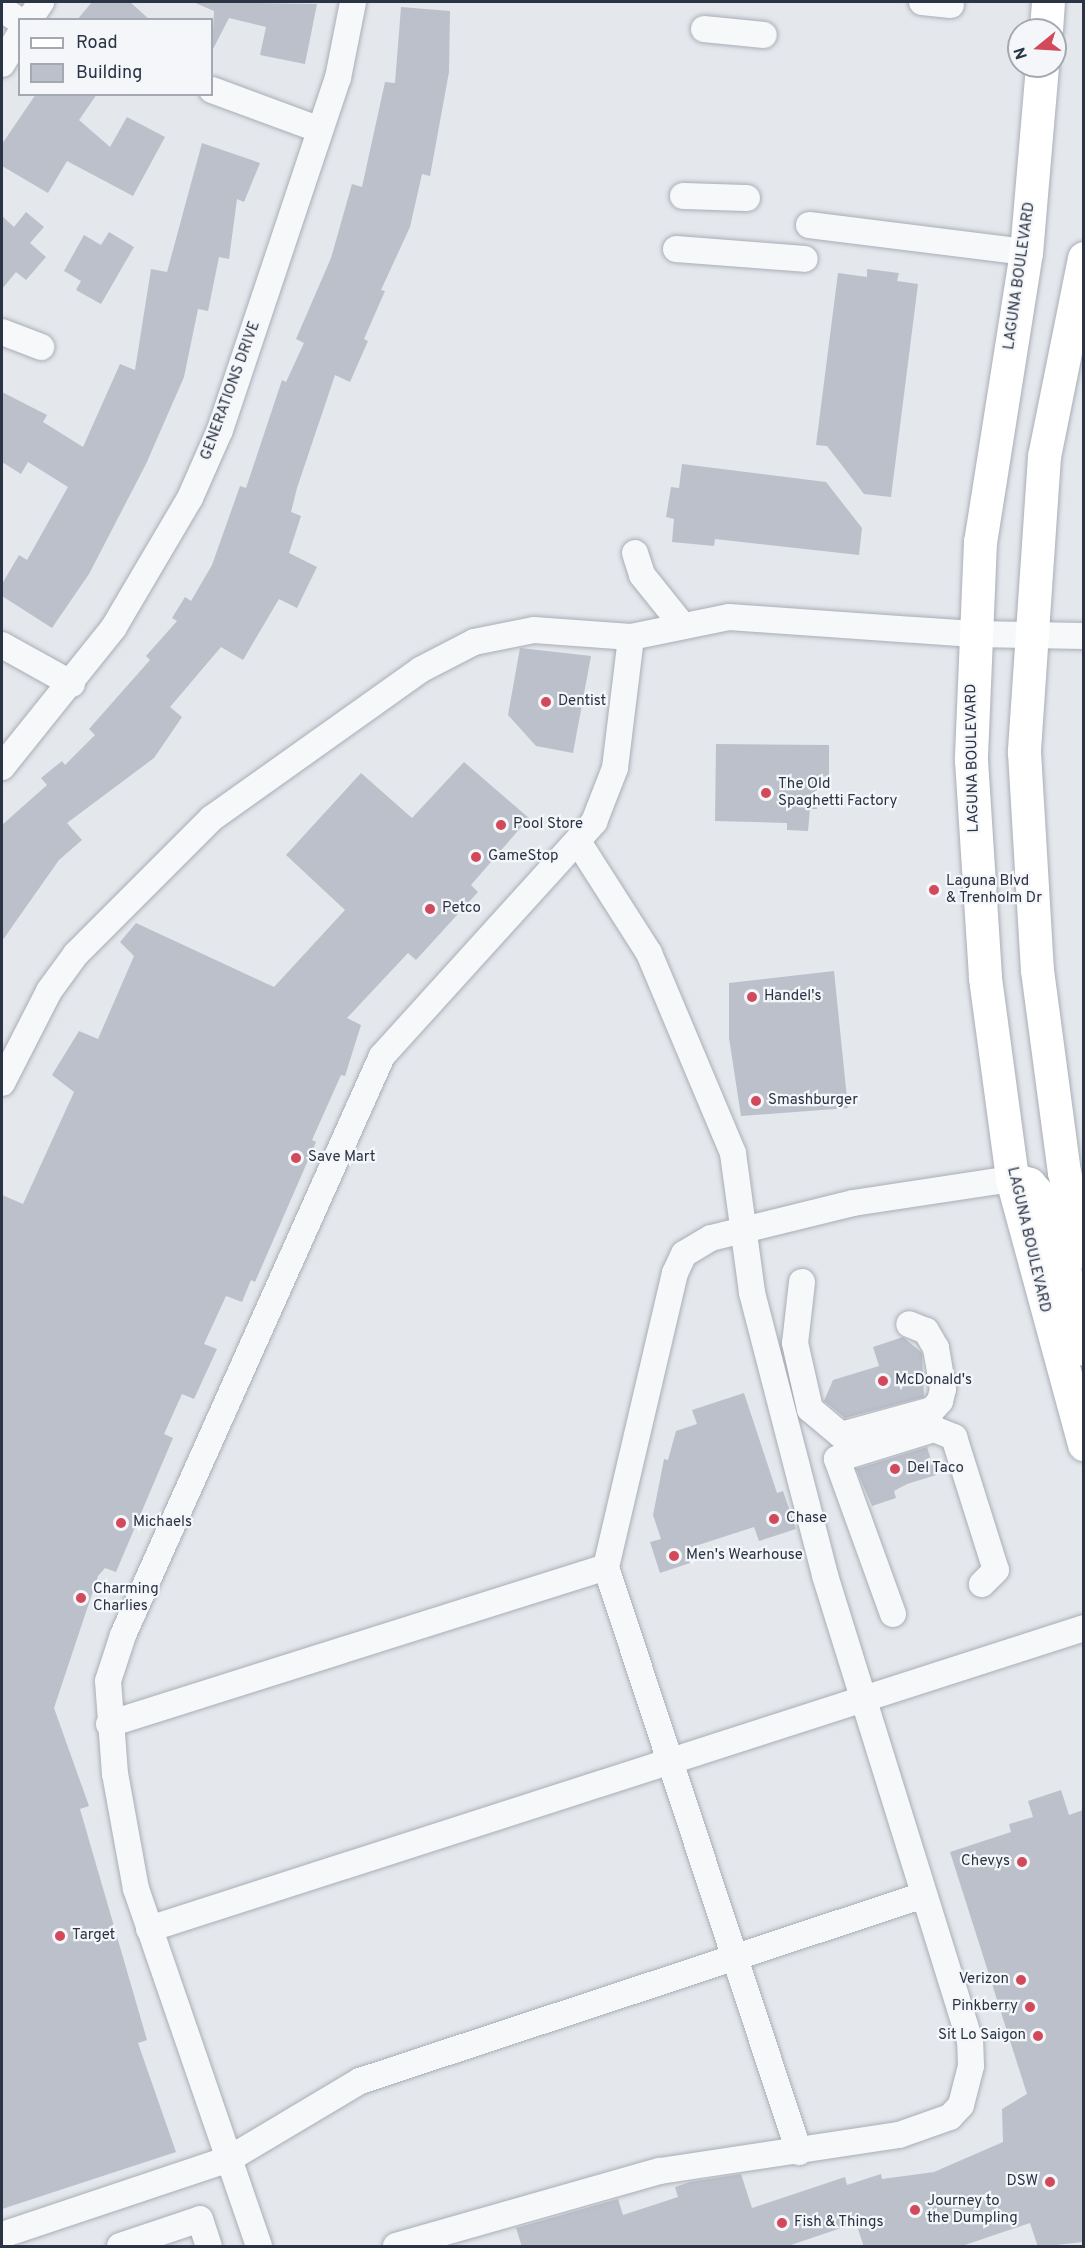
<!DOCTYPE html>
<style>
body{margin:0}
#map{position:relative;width:1085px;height:2248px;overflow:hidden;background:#e4e7ec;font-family:Overpass,sans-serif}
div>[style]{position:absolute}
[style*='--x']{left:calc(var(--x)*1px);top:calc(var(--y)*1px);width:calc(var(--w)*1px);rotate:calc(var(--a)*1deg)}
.building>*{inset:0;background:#bbc0ca}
.roads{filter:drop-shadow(0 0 2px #a9aeb7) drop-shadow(0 0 2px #a9aeb7)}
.minor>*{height:26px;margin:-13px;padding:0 13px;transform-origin:13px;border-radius:13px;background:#f7f8fa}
.major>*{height:33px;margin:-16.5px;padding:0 16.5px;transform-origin:16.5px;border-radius:16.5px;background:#fff}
.dots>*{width:16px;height:16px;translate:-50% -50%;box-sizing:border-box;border:3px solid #f4f6f9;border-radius:50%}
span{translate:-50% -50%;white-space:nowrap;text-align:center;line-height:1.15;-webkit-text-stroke:4.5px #f4f6f9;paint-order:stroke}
.street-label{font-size:15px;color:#2b3445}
.poi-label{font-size:15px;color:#2b3445}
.left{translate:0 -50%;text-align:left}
.right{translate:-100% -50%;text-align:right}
.frame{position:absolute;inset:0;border:3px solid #2b3445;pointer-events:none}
.legend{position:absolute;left:18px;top:18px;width:195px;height:78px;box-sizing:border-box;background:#f4f6f9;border:2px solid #a4a8b1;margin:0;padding:8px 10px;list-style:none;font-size:18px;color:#2b3445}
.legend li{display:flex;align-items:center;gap:12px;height:30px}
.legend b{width:30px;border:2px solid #a4a8b1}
.north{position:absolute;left:1007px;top:18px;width:60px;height:60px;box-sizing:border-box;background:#f4f6f9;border:2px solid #a4a8b1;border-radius:50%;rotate:252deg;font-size:16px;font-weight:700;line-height:24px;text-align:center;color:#2b3445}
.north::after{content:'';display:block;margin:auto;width:21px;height:27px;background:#d1495b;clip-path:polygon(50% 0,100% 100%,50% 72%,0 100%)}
</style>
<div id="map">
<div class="building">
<i style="clip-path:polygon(92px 2px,130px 2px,150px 20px,77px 20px)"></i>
<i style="clip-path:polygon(193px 2px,317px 4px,305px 64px,260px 55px,266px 27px,229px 18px,212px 51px,214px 11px)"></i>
<i style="clip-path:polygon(401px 7px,450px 11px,449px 72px,430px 176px,422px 174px,410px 227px,381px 290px,385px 291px,364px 339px,368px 341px,350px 382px,335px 375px,297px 488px,291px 512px,301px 516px,289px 553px,317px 567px,297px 608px,279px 599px,243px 660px,221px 647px,170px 707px,182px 717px,154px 758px,67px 823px,82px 840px,59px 860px,2px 941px,2px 825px,47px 785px,41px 778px,62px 761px,65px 765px,95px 735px,89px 729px,150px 660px,146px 656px,177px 621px,172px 618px,185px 597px,191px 601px,212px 565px,240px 486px,246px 488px,282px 380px,286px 382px,304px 343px,296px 339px,331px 258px,352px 184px,362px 187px,385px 82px,395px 83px)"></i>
<i style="clip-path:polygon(36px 94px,97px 94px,79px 120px,110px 147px,127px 117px,165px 137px,133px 196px,67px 161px,48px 193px,2px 166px,2px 144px)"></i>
<i style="clip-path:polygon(202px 143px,260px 163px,244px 202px,237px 199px,229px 259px,219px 257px,208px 311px,198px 309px,184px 377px,146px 464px,89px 574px,52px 628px,2px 596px,2px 584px,19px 555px,27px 560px,68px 487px,28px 462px,21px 474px,2px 462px,2px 392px,47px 415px,43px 422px,83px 447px,120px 364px,135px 370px,151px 269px,167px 272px)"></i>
<i style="clip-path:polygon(26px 212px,44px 227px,30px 243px,46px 257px,26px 280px,16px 272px,2px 289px,2px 216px,14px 227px)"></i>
<i style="clip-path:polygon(109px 232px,134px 247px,101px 304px,76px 290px,81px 281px,64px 271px,84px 235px,101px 245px)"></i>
<i style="clip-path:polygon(867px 269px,899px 273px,897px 281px,918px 284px,891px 497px,864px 494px,827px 446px,816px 445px,838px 273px,867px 277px)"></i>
<i style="clip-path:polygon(682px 464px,826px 482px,862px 528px,859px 555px,715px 539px,714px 546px,672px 542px,674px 519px,666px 517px,671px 487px,679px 488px)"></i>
<i style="clip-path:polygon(520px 648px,591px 656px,573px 753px,536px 746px,508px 715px)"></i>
<i style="clip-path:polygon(716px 744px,829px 745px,829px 777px,817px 776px,817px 809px,810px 809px,808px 831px,787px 830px,787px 823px,715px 821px)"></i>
<i style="clip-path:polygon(464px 762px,529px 818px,471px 885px,478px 892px,416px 960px,408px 953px,347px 1018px,361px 1025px,345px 1076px,341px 1075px,312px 1140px,316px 1142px,255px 1282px,251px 1280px,242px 1302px,226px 1296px,204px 1344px,217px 1349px,194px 1399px,182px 1394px,164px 1434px,173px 1438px,116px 1572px,105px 1568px,98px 1576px,54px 1708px,89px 1806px,80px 1809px,147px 2040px,138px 2043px,176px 2152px,2px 2209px,2px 1195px,23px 1204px,74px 1092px,52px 1075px,79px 1031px,98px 1039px,134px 956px,120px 942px,136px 923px,274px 987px,345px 910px,286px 855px,361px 773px,412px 818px)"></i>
<i style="clip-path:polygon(834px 971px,848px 1108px,741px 1116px,729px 1038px,729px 983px)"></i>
<i style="clip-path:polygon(903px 1337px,922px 1353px,924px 1397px,845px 1418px,824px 1401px,833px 1380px,879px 1366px,873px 1347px)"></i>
<i style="clip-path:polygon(744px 1393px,777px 1493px,783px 1491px,796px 1529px,759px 1541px,754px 1527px,686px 1549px,690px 1563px,660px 1573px,650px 1542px,661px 1539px,653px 1515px,664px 1459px,668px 1460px,676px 1431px,697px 1424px,692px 1410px)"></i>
<i style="clip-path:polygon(927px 1447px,936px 1475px,907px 1484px,894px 1491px,896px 1498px,872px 1506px,856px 1469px)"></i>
<i style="clip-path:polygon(1061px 1790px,1069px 1815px,1083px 1810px,1083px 2242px,1038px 2247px,1030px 2223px,959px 2247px,864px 2247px,856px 2223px,785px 2247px,522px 2247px,516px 2228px,618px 2199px,623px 2215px,678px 2197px,675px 2187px,690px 2182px,741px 2174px,752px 2208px,845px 2177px,847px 2185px,881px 2174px,882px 2179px,934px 2172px,1003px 2142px,1002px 2109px,1027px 2094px,950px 1852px,1011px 1832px,1009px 1824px,1033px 1817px,1028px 1801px)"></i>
</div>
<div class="roads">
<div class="minor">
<i style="--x:922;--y:2;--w:29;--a:6"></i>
<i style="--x:2;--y:9;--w:22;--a:34"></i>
<i style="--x:29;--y:20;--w:22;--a:-56"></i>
<i style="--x:704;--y:29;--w:60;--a:5.7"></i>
<i style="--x:2;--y:64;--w:35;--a:-59"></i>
<i style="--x:212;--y:90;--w:115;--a:20.3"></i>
<i style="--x:683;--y:196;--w:64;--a:1.8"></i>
<i style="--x:809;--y:225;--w:219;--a:7.1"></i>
<i style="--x:676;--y:249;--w:129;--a:4.4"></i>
<i style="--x:2;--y:332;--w:42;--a:21"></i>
<i style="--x:635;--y:553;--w:23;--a:72"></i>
<i style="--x:642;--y:575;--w:64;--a:51.3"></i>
<i style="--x:2;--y:645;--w:80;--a:29.1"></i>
<i style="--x:2;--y:767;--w:179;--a:-51.3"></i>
<i style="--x:114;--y:627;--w:150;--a:-59.5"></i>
<i style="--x:190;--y:498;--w:74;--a:-66.2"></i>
<i style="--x:220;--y:430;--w:371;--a:-71.5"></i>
<i style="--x:338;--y:78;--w:77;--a:-78.8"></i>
<i style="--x:2;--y:1083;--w:103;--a:-62.9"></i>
<i style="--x:49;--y:991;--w:46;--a:-53.9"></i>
<i style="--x:76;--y:954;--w:192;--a:-45"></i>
<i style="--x:212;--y:818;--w:255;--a:-35.4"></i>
<i style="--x:420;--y:670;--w:61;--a:-27.4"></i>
<i style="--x:474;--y:642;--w:61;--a:-11.3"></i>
<i style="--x:534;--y:630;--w:97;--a:4.1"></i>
<i style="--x:631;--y:637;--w:100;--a:-11.5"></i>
<i style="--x:729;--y:617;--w:245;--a:4"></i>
<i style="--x:973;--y:634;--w:111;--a:1"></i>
<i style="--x:802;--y:1282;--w:61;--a:96.5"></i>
<i style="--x:795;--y:1343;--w:68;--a:77.2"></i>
<i style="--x:810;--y:1409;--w:40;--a:40"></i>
<i style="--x:841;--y:1435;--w:94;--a:-15.4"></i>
<i style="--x:932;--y:1410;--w:12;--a:-48"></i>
<i style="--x:940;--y:1401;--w:12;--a:-76"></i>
<i style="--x:943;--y:1389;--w:42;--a:-99.7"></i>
<i style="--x:936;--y:1348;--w:20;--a:-120"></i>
<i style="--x:926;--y:1331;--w:18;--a:-158"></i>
<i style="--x:893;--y:1614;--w:165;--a:-109.9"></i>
<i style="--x:837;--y:1459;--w:102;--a:-17.2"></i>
<i style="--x:934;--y:1429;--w:22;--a:22"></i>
<i style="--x:954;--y:1437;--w:139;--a:72.5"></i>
<i style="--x:996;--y:1570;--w:20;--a:135"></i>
<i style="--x:109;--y:1724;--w:521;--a:-17.53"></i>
<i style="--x:149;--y:1929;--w:982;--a:-17.84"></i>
<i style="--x:799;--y:2152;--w:616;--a:-108.26"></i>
<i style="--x:606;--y:1567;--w:302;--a:-76.8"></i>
<i style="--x:675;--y:1273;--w:21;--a:-65"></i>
<i style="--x:684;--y:1254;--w:31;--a:-31"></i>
<i style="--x:711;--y:1238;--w:146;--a:-13.8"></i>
<i style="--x:853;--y:1203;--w:161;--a:-8.6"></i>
<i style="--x:2;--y:2235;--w:239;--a:-18.5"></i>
<i style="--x:229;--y:2159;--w:152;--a:-30.8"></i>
<i style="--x:360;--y:2081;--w:594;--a:-18.25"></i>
<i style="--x:120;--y:2246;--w:84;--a:-18.6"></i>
<i style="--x:200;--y:2219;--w:28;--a:72"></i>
<i style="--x:259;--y:2246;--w:378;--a:-109"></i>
<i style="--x:136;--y:1889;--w:117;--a:-100.3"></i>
<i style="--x:115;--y:1774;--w:93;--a:-94.3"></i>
<i style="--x:108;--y:1681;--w:48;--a:-71.9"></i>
<i style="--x:123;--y:1635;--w:634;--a:-65.9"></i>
<i style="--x:382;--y:1056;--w:316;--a:-47.8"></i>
<i style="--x:594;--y:822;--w:58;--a:-68.7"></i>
<i style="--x:615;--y:768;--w:132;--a:-83"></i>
<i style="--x:396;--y:2246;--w:274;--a:-15.9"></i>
<i style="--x:660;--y:2171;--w:242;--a:-8.6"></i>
<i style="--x:899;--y:2135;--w:54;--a:-19.4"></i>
<i style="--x:950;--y:2117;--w:16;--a:-47"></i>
<i style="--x:961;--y:2105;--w:40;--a:-75.6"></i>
<i style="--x:971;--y:2066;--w:25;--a:-92"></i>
<i style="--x:970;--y:2041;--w:488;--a:-107.3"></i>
<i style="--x:825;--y:1575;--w:292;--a:-104.5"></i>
<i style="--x:752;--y:1292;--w:140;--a:-97.8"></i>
<i style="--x:733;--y:1153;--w:217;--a:-112.8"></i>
<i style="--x:649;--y:953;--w:130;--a:-122.5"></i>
</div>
<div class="major">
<i style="--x:1046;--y:30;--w:28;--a:-86"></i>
<i style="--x:1042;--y:66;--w:187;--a:94.9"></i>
<i style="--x:1026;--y:252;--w:293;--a:99"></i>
<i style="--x:980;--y:541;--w:219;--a:92.4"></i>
<i style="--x:971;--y:760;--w:218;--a:86.3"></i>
<i style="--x:985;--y:978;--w:203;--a:82.3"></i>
<i style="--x:1012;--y:1179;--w:275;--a:74.8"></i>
<i style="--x:1084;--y:258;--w:202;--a:101.4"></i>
<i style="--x:1044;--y:456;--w:297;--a:93.9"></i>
<i style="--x:1024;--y:752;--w:218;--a:86.6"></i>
<i style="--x:1037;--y:970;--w:204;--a:82.4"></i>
<i style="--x:1064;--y:1172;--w:82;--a:76"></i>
<i style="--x:1012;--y:1179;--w:18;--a:16"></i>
<i style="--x:1029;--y:1184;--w:28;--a:48"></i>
<i style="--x:1048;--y:1205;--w:148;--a:76"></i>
</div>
</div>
<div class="dots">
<i style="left:546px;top:702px;background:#d1495b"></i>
<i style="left:766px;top:793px;background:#d1495b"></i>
<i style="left:501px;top:825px;background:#d1495b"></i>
<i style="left:476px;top:857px;background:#d1495b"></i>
<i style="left:934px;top:890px;background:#d1495b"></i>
<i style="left:430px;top:909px;background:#d1495b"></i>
<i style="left:752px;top:997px;background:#d1495b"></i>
<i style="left:756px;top:1101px;background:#d1495b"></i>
<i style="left:296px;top:1158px;background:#d1495b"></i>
<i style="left:883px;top:1381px;background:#d1495b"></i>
<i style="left:895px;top:1469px;background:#d1495b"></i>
<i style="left:774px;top:1519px;background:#d1495b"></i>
<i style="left:121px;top:1523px;background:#d1495b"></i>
<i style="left:674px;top:1556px;background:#d1495b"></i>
<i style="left:81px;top:1598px;background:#d1495b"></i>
<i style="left:1022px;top:1862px;background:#d1495b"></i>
<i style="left:60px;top:1936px;background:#d1495b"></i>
<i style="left:1021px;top:1980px;background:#d1495b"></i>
<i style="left:1030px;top:2007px;background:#d1495b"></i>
<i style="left:1038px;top:2036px;background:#d1495b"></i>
<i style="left:1050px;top:2182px;background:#d1495b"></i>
<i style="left:915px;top:2210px;background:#d1495b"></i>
<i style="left:782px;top:2223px;background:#d1495b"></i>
</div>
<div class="street-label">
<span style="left:1020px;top:276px;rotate:-82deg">LAGUNA BOULEVARD</span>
<span style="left:231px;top:391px;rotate:-70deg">GENERATIONS DRIVE</span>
<span style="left:973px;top:758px;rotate:-91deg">LAGUNA BOULEVARD</span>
<span style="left:1028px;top:1240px;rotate:77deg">LAGUNA BOULEVARD</span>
</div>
<div class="poi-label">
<span class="left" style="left:558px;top:702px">Dentist</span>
<span class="left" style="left:778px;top:793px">The Old<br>Spaghetti Factory</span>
<span class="left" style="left:513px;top:825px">Pool Store</span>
<span class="left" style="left:488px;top:857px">GameStop</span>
<span class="left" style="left:946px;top:890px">Laguna Blvd<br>&amp; Trenholm Dr</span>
<span class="left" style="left:442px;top:909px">Petco</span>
<span class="left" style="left:764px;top:997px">Handel's</span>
<span class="left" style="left:768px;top:1101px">Smashburger</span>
<span class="left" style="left:308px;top:1158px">Save Mart</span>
<span class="left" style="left:895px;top:1381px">McDonald's</span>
<span class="left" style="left:907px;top:1469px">Del Taco</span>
<span class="left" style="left:786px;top:1519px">Chase</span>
<span class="left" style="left:133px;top:1523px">Michaels</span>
<span class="left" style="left:686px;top:1556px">Men's Wearhouse</span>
<span class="left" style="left:93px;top:1598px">Charming<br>Charlies</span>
<span class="right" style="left:1010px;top:1862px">Chevys</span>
<span class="left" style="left:72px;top:1936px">Target</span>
<span class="right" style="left:1009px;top:1980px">Verizon</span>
<span class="right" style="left:1018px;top:2007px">Pinkberry</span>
<span class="right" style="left:1026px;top:2036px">Sit Lo Saigon</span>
<span class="right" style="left:1038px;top:2182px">DSW</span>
<span class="left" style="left:927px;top:2210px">Journey to<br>the Dumpling</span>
<span class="left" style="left:794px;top:2223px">Fish &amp; Things</span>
</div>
<div class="frame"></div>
<ul class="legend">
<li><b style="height:8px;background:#fff"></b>Road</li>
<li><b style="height:16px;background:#bbc0ca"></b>Building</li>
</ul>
<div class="north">N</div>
</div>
